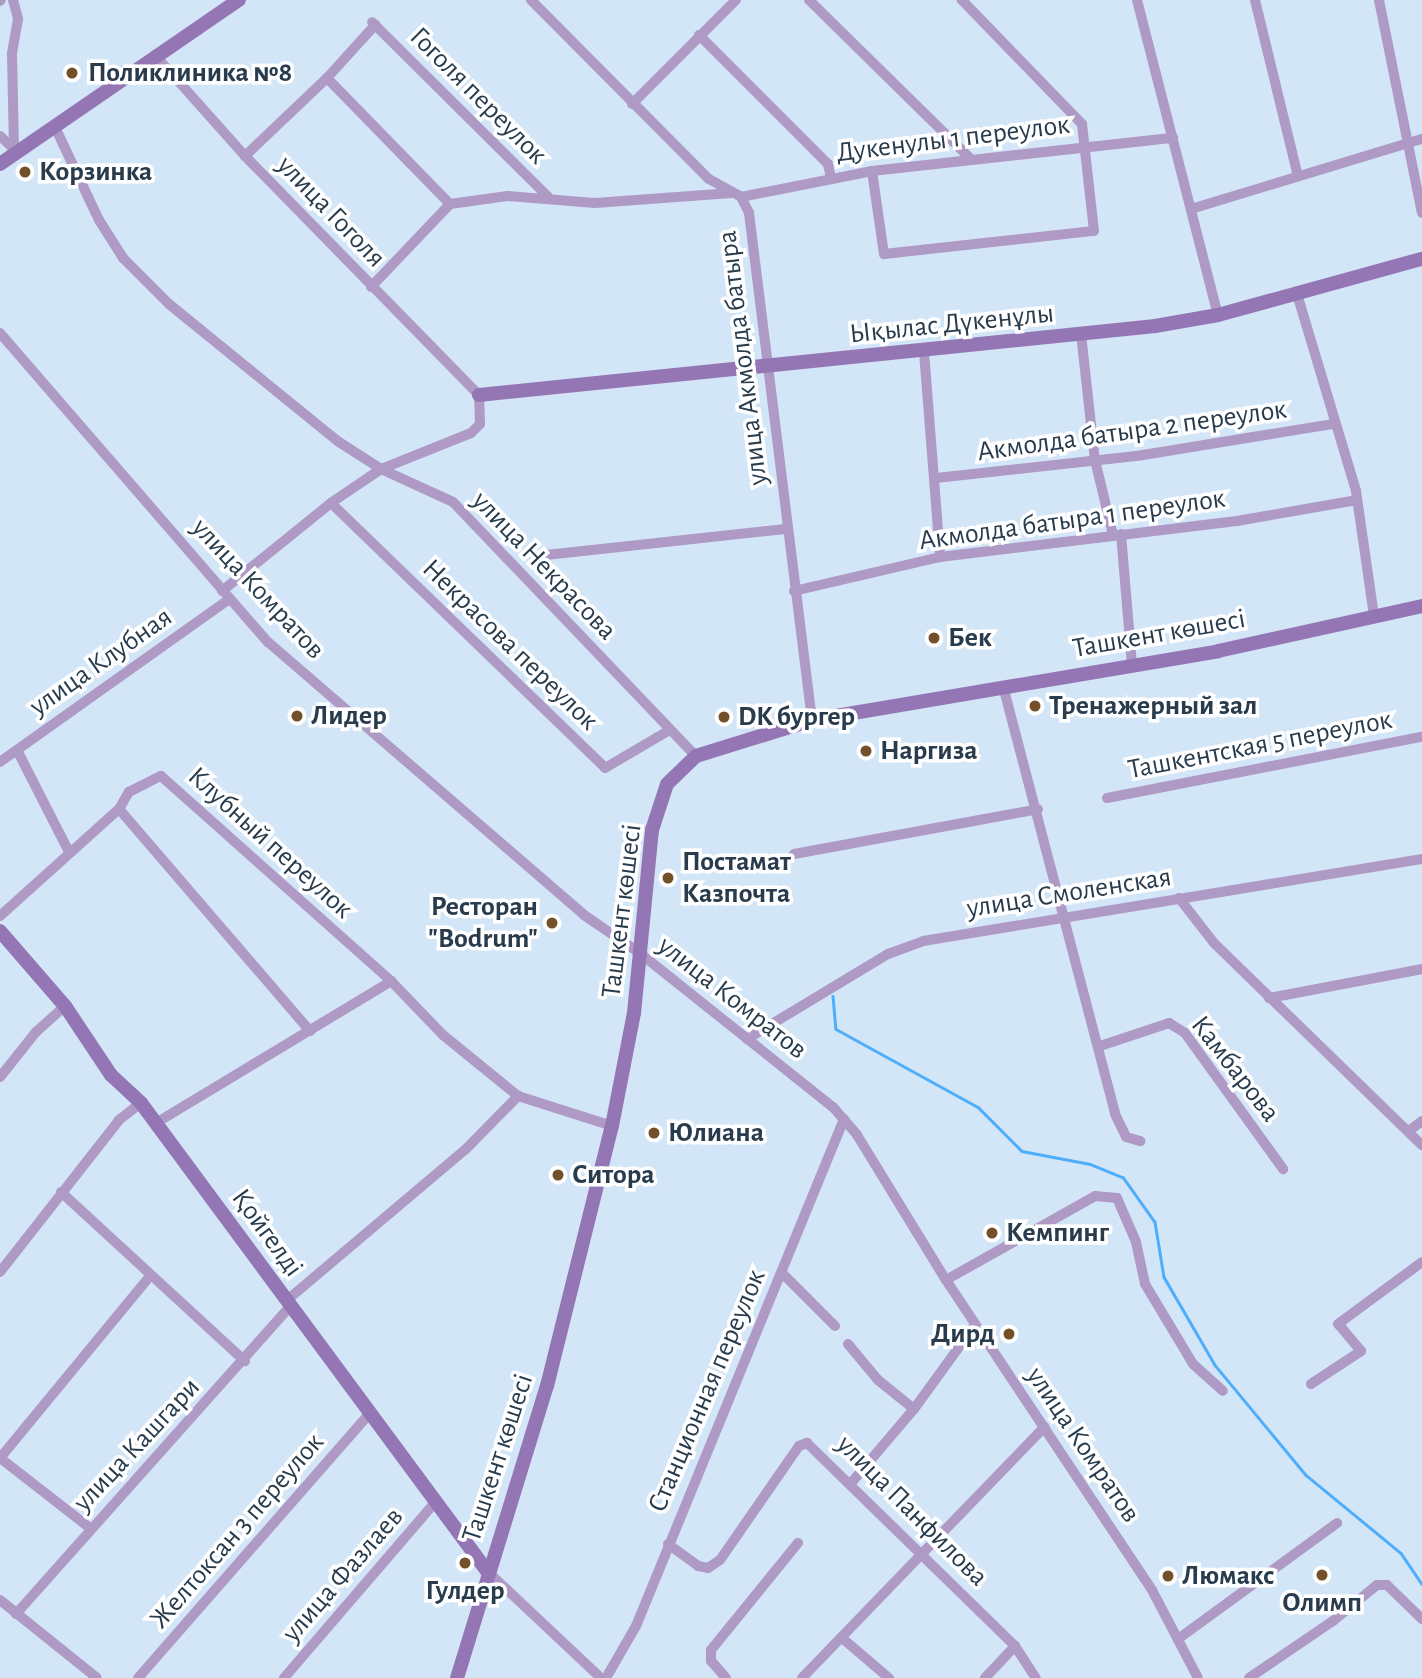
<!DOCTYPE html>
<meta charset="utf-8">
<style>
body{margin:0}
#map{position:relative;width:1422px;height:1678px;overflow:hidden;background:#d3e6f8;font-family:"Alegreya Sans",sans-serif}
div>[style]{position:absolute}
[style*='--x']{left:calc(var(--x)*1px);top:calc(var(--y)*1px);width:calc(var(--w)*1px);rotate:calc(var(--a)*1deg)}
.stream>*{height:2.5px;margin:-1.25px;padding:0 1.25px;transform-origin:1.25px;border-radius:1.25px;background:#4faefb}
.street>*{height:10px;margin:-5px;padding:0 5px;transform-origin:5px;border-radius:5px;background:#af9ac5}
.secondary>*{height:14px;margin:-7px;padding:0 7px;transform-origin:7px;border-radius:7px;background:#9576b5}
.dots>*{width:19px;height:19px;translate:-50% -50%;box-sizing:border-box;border:4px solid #fff;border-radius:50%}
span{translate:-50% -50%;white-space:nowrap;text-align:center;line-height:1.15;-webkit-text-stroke:7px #fff;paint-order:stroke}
.poi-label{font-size:28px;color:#283c4d;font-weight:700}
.left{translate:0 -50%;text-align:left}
.right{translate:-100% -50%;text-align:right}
.street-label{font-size:28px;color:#283c4d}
</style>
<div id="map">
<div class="stream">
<i style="--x:833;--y:996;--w:33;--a:85"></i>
<i style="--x:836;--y:1029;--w:162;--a:28.8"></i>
<i style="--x:978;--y:1107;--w:62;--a:45"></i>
<i style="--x:1022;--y:1151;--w:69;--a:10.8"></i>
<i style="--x:1090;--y:1164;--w:35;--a:22"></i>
<i style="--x:1123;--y:1177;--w:55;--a:54.6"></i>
<i style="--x:1155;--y:1222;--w:56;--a:80.7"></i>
<i style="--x:1164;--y:1277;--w:102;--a:59.9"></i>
<i style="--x:1215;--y:1365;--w:143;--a:50.4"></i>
<i style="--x:1306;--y:1475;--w:123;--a:39.4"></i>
<i style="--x:1401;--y:1553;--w:37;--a:56"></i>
</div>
<div class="street">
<i style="--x:13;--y:0;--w:20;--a:75"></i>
<i style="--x:18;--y:19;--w:36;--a:100"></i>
<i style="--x:12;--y:54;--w:94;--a:88.8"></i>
<i style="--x:531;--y:0;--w:252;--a:45.2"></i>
<i style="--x:709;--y:179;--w:37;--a:29"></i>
<i style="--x:741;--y:197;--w:18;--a:63"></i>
<i style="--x:749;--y:213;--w:511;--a:82.92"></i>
<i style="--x:809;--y:0;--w:226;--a:44.5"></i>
<i style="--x:1137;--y:0;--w:325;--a:75.6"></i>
<i style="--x:1255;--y:0;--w:181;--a:76.3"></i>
<i style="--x:1379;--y:0;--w:217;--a:78.6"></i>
<i style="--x:0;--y:1;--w:1;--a:-45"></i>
<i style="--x:375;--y:25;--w:247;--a:44.8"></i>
<i style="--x:699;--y:35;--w:182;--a:45"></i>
<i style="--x:828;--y:164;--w:14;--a:78"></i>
<i style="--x:155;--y:55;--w:135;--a:48.3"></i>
<i style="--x:245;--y:156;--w:334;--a:45.6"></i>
<i style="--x:479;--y:395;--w:29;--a:88"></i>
<i style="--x:480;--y:424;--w:13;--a:135"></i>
<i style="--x:471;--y:433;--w:97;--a:158.2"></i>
<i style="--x:381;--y:469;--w:60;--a:145.8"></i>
<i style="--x:331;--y:503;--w:140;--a:141.1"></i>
<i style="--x:327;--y:78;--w:176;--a:45.7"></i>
<i style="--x:632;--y:104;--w:147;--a:-45"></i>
<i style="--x:55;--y:127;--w:103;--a:64.7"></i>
<i style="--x:99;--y:220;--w:45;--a:57.7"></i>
<i style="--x:123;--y:258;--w:65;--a:45"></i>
<i style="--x:169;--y:304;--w:219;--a:39.1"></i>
<i style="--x:339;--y:442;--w:50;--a:32.7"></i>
<i style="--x:381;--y:469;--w:79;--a:24.6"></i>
<i style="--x:453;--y:502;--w:352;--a:46.3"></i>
<i style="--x:0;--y:136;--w:21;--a:43"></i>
<i style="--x:245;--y:156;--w:113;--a:-43.6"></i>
<i style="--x:327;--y:78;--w:72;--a:-47.8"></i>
<i style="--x:375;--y:25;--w:4;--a:-135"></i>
<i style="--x:872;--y:171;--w:84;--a:81.8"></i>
<i style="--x:884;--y:254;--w:211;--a:-6.3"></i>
<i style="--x:1094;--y:231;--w:108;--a:-96.4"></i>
<i style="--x:1082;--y:124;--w:173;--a:-134.1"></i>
<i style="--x:741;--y:197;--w:134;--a:-11.2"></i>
<i style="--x:872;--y:171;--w:303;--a:-6.3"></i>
<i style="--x:1191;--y:209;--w:241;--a:-16.9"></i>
<i style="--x:371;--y:287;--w:115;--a:-46.4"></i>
<i style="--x:450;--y:204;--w:58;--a:-8"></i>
<i style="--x:507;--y:196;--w:88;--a:4.5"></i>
<i style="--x:595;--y:203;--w:137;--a:-4.2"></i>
<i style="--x:1297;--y:294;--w:206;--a:73.3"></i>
<i style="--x:1356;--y:491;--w:126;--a:81.8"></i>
<i style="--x:0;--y:333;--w:409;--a:49.1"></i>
<i style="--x:268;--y:642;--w:418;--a:40.8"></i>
<i style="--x:584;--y:915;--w:69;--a:34.4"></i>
<i style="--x:641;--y:954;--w:246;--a:38.6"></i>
<i style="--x:833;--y:1107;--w:37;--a:49"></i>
<i style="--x:857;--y:1135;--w:170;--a:58.5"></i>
<i style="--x:946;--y:1280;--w:372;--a:56.4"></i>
<i style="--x:1152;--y:1590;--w:99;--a:62.4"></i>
<i style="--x:1081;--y:334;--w:127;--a:83.7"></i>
<i style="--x:1095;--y:460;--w:77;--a:76.5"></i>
<i style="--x:924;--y:352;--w:206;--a:85.5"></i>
<i style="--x:936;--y:478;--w:208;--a:-6.3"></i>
<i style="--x:1143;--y:455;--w:193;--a:-9.3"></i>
<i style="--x:331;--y:503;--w:381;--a:44"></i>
<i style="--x:605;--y:768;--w:73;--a:-30.4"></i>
<i style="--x:1121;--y:534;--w:132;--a:85.2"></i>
<i style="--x:546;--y:555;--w:241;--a:-6.2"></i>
<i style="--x:794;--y:591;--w:150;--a:-13.1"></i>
<i style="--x:940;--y:557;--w:299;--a:-6.9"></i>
<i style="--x:1237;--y:521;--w:122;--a:-9.9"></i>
<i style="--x:1003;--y:686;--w:442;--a:75.3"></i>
<i style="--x:1115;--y:1114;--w:25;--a:64"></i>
<i style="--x:1126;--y:1137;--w:15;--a:16"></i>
<i style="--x:17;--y:750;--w:114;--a:63"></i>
<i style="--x:0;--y:762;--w:281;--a:-35.4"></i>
<i style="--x:1107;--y:798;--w:321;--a:-11"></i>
<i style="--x:119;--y:809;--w:293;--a:49.3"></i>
<i style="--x:794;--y:854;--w:248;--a:-10.4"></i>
<i style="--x:1179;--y:898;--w:57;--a:52.1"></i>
<i style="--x:1214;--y:943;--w:290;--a:44.2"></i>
<i style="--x:0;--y:916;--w:160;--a:-42"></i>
<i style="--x:119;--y:809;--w:20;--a:-60"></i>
<i style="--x:129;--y:792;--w:36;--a:-27"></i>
<i style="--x:161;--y:776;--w:308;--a:41.7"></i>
<i style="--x:391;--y:981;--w:75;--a:46.1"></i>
<i style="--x:443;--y:1035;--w:97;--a:39.1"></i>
<i style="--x:518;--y:1096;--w:99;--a:17.7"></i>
<i style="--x:1269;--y:998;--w:156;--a:-10.7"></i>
<i style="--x:747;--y:1039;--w:165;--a:-31.1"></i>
<i style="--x:888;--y:954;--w:37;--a:-20"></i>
<i style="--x:923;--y:941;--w:506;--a:-9.33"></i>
<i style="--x:1100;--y:1046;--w:73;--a:-18.4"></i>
<i style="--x:1169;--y:1023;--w:19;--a:32"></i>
<i style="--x:1185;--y:1033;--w:168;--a:54.2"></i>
<i style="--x:0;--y:1077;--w:58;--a:-51.3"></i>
<i style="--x:36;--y:1032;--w:39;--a:-42"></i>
<i style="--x:156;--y:1123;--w:275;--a:-31.1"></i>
<i style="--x:1410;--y:1130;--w:15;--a:-37"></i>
<i style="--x:61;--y:1192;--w:250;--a:42.6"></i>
<i style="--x:0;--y:1272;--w:193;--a:-51.9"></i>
<i style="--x:119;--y:1120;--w:28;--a:-38"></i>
<i style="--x:782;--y:1273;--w:75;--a:45"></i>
<i style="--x:946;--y:1280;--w:171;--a:-29.4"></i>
<i style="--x:1095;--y:1196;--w:22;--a:5"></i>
<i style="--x:1117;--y:1198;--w:48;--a:66.6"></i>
<i style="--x:1136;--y:1242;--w:43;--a:77.9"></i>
<i style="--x:1145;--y:1284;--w:93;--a:59"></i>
<i style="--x:1193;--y:1364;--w:40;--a:42"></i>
<i style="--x:286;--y:1301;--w:234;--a:-40.2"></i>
<i style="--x:465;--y:1150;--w:76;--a:-45.5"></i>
<i style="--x:848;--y:1344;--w:47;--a:50.2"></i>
<i style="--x:878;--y:1380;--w:46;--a:38.9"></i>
<i style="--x:1311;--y:1384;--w:60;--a:-33.4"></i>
<i style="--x:1361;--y:1351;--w:35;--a:-130"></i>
<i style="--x:1338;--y:1324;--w:104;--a:-36.4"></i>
<i style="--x:0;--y:1458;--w:237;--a:-50.5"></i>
<i style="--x:0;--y:1458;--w:114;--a:37.9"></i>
<i style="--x:852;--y:1482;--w:96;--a:-49.7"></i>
<i style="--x:914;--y:1409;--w:104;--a:-54"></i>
<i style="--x:668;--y:1544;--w:37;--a:36"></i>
<i style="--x:698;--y:1566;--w:10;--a:11"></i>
<i style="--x:708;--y:1568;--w:14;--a:-34"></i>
<i style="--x:720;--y:1560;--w:139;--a:-55.3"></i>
<i style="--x:799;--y:1446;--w:9;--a:-21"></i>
<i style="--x:807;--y:1443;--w:291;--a:44.3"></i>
<i style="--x:1015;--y:1646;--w:38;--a:57"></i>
<i style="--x:487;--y:1571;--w:156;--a:43.2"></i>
<i style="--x:0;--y:1600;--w:124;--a:38.8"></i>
<i style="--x:16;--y:1614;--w:411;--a:-48.3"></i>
<i style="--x:842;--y:1638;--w:62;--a:40.4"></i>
<i style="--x:1178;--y:1639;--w:197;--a:-36.1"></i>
<i style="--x:138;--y:1678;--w:352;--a:-48.8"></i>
<i style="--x:284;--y:1678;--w:233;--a:-49.3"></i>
<i style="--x:606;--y:1678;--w:60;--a:-60"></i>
<i style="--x:636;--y:1626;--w:548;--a:-67.69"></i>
<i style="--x:726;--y:1678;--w:23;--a:-131"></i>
<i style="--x:711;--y:1661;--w:11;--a:-90"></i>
<i style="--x:711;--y:1650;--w:138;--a:-50.9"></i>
<i style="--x:802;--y:1678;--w:349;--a:-46"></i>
<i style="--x:985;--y:1678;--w:44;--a:-46.8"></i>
<i style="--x:1249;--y:1678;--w:102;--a:-34.2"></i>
<i style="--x:1333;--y:1621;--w:57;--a:-39.3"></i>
<i style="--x:1377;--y:1585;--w:10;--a:0"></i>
<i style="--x:1387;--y:1585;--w:49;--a:44.2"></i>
</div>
<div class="secondary">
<i style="--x:0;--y:164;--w:290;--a:-34.5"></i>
<i style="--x:479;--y:395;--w:680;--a:-5.83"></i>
<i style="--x:1155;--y:326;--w:64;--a:-9.9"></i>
<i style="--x:1218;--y:315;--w:212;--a:-15.4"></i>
<i style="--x:0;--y:931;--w:99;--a:49.1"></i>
<i style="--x:65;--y:1006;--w:83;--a:56.3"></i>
<i style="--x:111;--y:1075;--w:41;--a:43"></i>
<i style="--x:141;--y:1103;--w:582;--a:53.52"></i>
<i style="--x:457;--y:1678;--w:306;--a:-72.9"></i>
<i style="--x:547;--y:1386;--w:268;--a:-76"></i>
<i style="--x:612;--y:1126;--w:115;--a:-79"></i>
<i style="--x:634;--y:1013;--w:184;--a:-84.4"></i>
<i style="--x:652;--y:830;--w:48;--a:-71.9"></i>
<i style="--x:667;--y:784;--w:40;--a:-44"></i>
<i style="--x:696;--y:756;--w:121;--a:-17.2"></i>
<i style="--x:812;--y:720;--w:412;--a:-9.6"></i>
<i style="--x:1218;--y:651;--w:209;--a:-12.4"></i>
</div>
<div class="dots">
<i style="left:72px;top:73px;background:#735029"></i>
<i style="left:25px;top:172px;background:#735029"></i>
<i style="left:934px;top:638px;background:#735029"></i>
<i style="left:1035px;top:706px;background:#735029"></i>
<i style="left:297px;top:716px;background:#735029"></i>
<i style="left:724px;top:717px;background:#735029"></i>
<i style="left:866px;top:751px;background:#735029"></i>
<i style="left:668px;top:878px;background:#735029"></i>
<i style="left:552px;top:923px;background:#735029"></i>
<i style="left:654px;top:1133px;background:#735029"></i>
<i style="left:558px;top:1175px;background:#735029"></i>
<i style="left:992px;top:1233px;background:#735029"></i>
<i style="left:1009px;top:1334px;background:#735029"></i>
<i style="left:465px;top:1563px;background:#735029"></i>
<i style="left:1322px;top:1575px;background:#735029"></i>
<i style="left:1168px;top:1576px;background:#735029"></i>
</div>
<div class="poi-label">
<span class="left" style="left:88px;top:73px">Поликлиника №8</span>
<span class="left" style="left:39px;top:172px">Корзинка</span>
<span class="left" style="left:948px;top:638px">Бек</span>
<span class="left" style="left:1049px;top:706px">Тренажерный зал</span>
<span class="left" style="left:311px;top:716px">Лидер</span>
<span class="left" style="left:738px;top:717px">DK бургер</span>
<span class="left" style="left:880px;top:751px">Наргиза</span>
<span class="left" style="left:682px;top:878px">Постамат<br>Казпочта</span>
<span class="right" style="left:538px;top:923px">Ресторан<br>"Bodrum"</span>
<span class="left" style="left:668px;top:1133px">Юлиана</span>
<span class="left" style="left:572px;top:1175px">Ситора</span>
<span class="left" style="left:1006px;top:1233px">Кемпинг</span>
<span class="right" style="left:995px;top:1334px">Дирд</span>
<span class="left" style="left:1182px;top:1576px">Люмакс</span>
<span style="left:465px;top:1591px">Гулдер</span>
<span style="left:1322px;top:1603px">Олимп</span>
</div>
<div class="street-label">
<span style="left:478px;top:96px;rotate:45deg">Гоголя переулок</span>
<span style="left:953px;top:139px;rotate:-7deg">Дукенулы 1 переулок</span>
<span style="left:331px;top:212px;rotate:46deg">улица Гоголя</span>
<span style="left:952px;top:324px;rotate:-6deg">Ықылас Дүкенұлы</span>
<span style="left:743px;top:358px;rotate:-97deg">улица Акмолда батыра</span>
<span style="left:1132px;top:431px;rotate:-8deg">Акмолда батыра 2 переулок</span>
<span style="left:1072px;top:520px;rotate:-8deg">Акмолда батыра 1 переулок</span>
<span style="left:544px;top:566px;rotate:46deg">улица Некрасова</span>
<span style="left:258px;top:589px;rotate:47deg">улица Комратов</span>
<span style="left:1159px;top:634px;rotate:-10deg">Ташкент көшесі</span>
<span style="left:510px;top:645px;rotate:44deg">Некрасова переулок</span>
<span style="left:101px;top:662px;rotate:-35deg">улица Клубная</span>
<span style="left:1260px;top:745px;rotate:-11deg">Ташкентская 5 переулок</span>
<span style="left:270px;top:843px;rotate:42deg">Клубный переулок</span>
<span style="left:1069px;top:893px;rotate:-9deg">улица Смоленская</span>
<span style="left:622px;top:911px;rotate:-83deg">Ташкент көшесі</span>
<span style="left:732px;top:998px;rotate:38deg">улица Комратов</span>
<span style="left:1235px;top:1069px;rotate:52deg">Камбарова</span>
<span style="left:267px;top:1233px;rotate:54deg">Қойгелді</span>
<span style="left:707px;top:1391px;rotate:-67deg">Станционная переулок</span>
<span style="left:137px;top:1445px;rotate:-47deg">улица Кашгари</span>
<span style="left:1083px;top:1445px;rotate:56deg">улица Комратов</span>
<span style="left:498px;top:1458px;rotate:-72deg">Ташкент көшесі</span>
<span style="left:912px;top:1511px;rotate:45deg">улица Панфилова</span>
<span style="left:237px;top:1531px;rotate:-49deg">Желтоксан 3 переулок</span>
<span style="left:343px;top:1575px;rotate:-49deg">улица Фазлаев</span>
</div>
</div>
